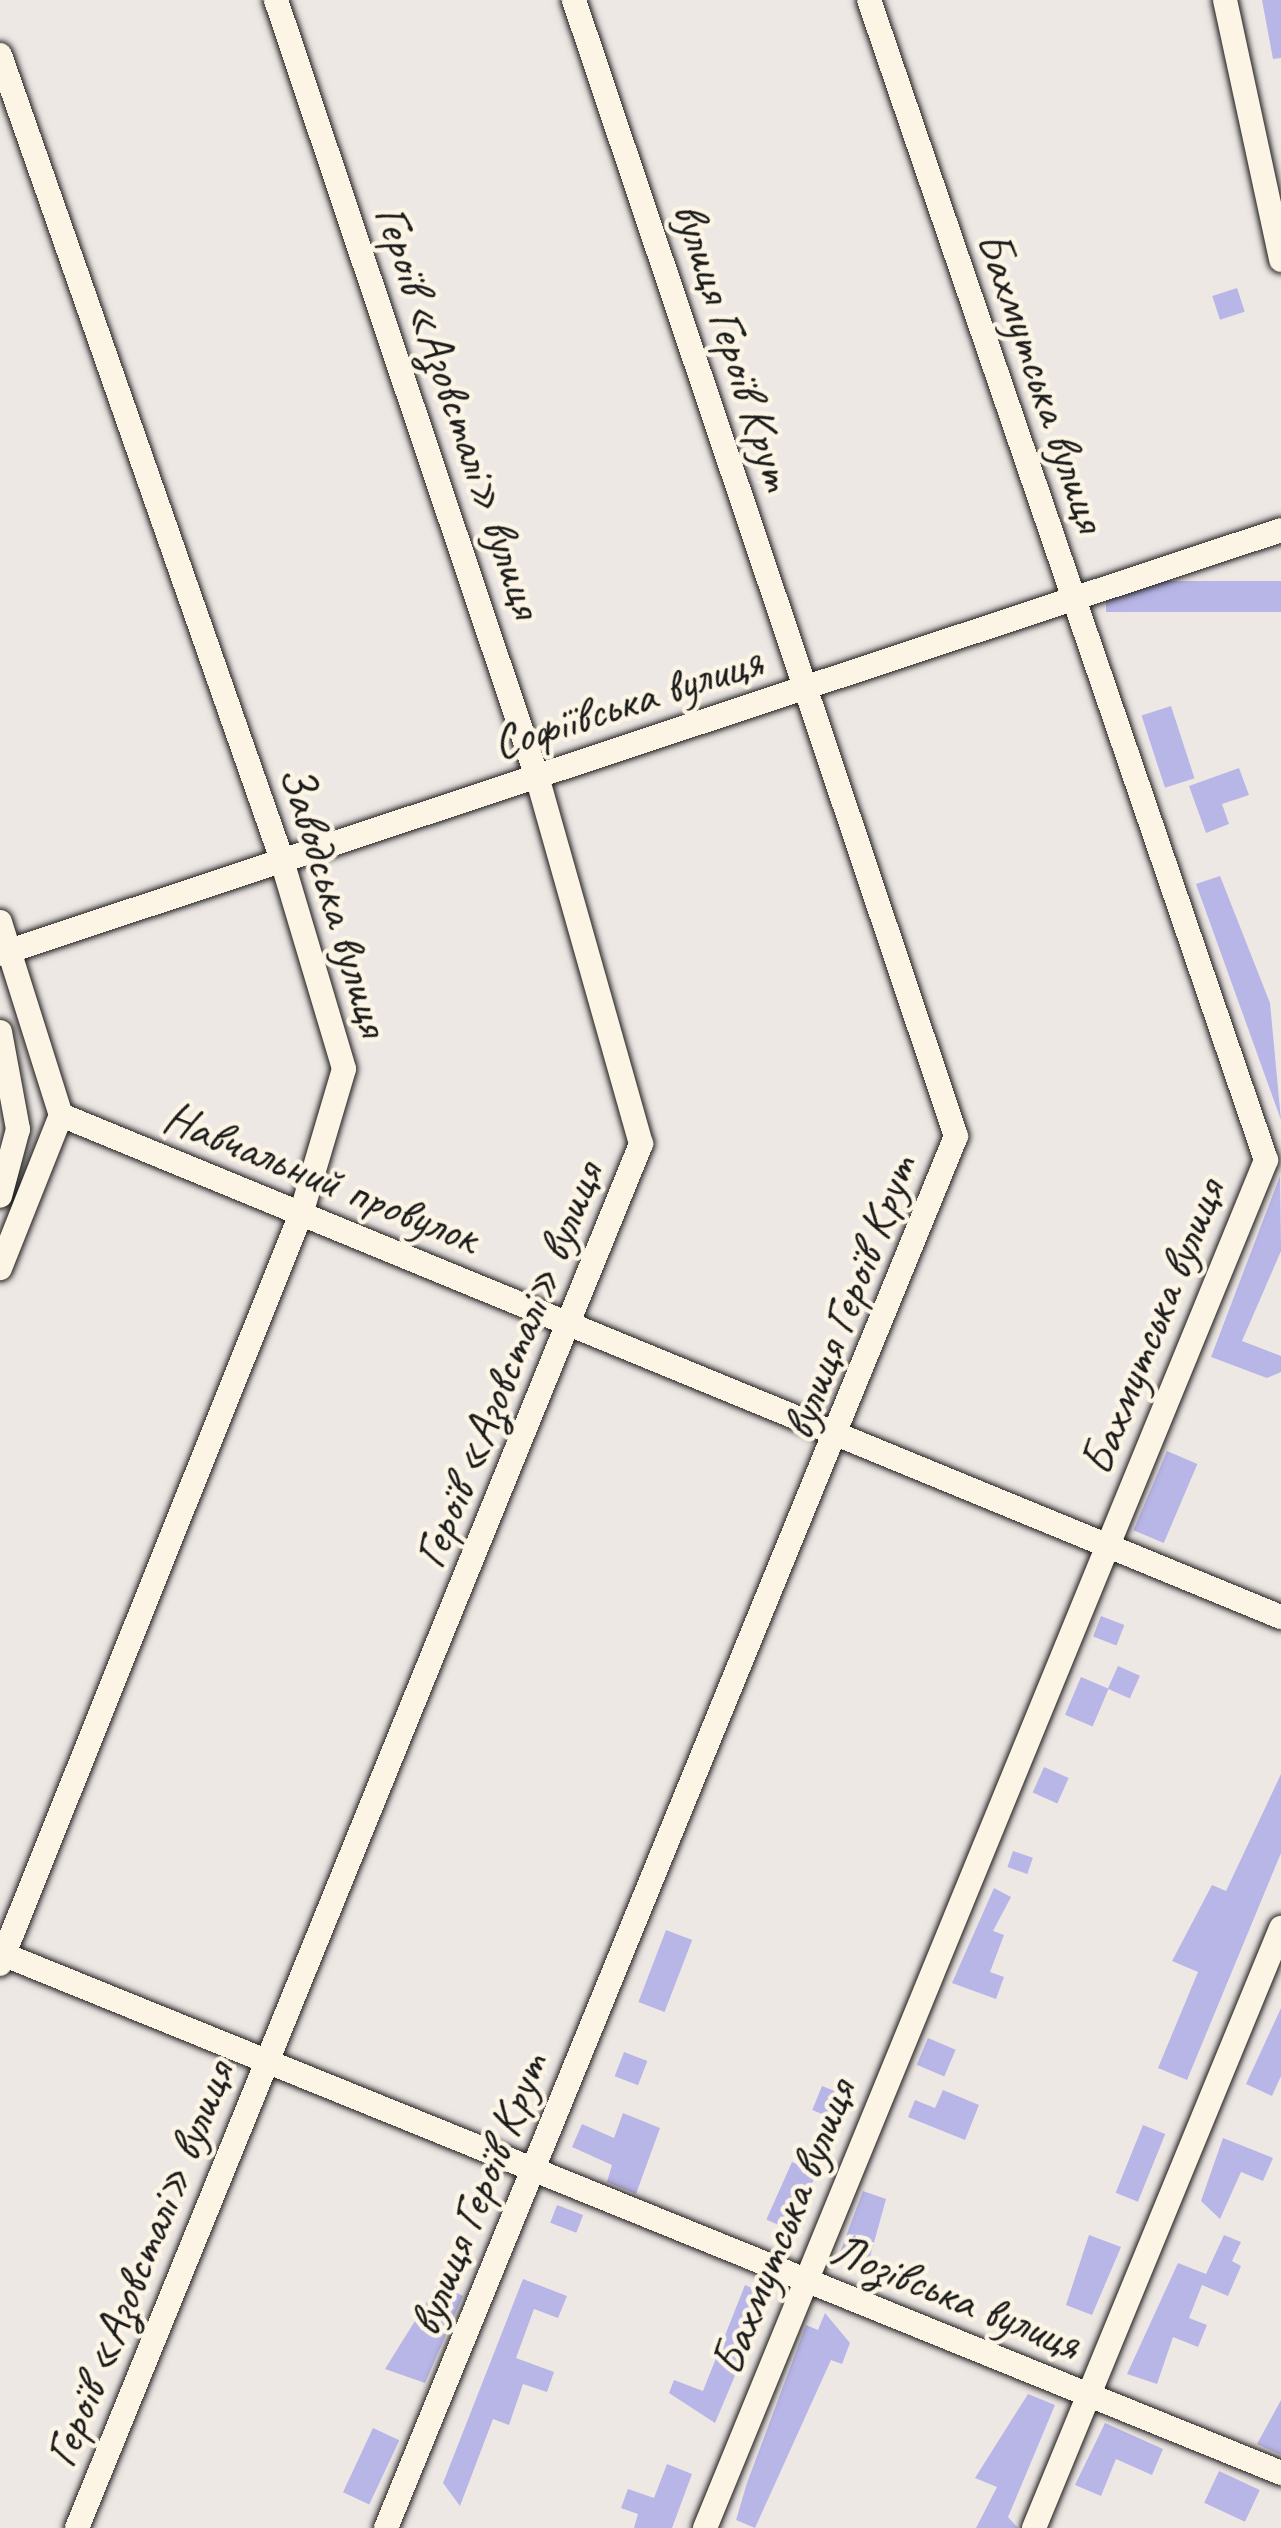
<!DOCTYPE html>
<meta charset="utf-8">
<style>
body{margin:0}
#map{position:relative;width:1281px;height:2528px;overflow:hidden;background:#eee8e5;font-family:Caveat,sans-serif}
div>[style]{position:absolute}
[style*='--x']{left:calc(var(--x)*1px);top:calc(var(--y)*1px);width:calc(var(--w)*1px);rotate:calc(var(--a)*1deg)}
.building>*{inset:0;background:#b8b5e7;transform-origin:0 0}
.roads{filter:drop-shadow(0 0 3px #1c1c1c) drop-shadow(0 0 3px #1c1c1c)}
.minor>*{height:24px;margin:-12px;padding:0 12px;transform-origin:12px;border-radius:12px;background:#fcf5e5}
span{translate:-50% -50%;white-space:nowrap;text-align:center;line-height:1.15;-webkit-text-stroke:9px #fcf5e5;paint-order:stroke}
.street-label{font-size:48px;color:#1c1c1c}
</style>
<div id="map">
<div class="building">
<i style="clip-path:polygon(1262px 0,1281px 0,1281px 58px,1273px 59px)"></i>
<i style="left:1237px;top:288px;width:25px;height:26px;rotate:72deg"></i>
<i style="left:1281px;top:581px;width:31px;height:175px;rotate:90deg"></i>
<i style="left:1171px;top:706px;width:76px;height:31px;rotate:72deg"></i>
<i style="clip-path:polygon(1239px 768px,1249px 795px,1222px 804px,1229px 824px,1206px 833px,1189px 786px)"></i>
<i style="clip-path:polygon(1220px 876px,1270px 1003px,1281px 1120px,1196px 884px)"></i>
<i style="clip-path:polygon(1280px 1176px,1281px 1251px,1242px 1341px,1281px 1356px,1281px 1372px,1267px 1378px,1211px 1357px)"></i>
<i style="left:1167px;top:1451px;width:33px;height:86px;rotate:23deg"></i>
<i style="left:1101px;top:1616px;width:25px;height:22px;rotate:21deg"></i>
<i style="left:1118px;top:1666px;width:24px;height:25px;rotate:24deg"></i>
<i style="left:1081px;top:1677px;width:30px;height:41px;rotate:23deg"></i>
<i style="left:1044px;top:1767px;width:27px;height:28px;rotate:24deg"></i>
<i style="clip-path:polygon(1281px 1774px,1281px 1853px,1187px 2080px,1158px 2068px,1198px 1972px,1172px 1961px,1212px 1885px,1226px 1891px)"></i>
<i style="left:1013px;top:1851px;width:21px;height:17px;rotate:19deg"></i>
<i style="clip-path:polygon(994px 1888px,1011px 1897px,993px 1931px,1004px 1935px,990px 1972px,1004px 1977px,996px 1999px,952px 1983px)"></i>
<i style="left:666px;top:1930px;width:28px;height:77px;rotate:21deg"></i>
<i style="clip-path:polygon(1281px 2008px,1281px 2076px,1272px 2096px,1246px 2084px)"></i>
<i style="left:928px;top:2038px;width:30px;height:29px;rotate:23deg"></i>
<i style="left:624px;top:2052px;width:25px;height:26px;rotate:21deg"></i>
<i style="left:822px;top:2086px;width:29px;height:26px;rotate:22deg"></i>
<i style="clip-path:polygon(943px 2090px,979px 2105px,965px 2140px,908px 2117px,915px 2100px,935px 2108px)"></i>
<i style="clip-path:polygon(623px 2113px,660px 2128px,636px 2194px,607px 2182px,612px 2165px,572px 2147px,582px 2124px,614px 2138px)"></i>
<i style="left:1143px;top:2125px;width:24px;height:73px;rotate:22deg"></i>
<i style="clip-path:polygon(1223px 2138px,1273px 2158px,1263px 2181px,1241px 2172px,1220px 2219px,1201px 2201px)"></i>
<i style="left:792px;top:2162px;width:27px;height:63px;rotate:24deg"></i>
<i style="clip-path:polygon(863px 2191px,886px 2199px,867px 2268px,839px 2255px)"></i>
<i style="left:557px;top:2205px;width:28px;height:19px;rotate:21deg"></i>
<i style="clip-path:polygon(1089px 2235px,1121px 2247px,1092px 2315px,1066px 2305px)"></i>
<i style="clip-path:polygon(1224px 2235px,1241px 2242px,1232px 2261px,1241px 2266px,1228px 2296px,1202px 2285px,1189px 2318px,1207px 2325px,1198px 2347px,1173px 2337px,1157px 2384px,1127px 2374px,1178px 2263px,1206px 2274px)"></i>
<i style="clip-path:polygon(523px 2279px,567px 2296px,558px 2318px,534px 2309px,516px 2358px,554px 2372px,547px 2392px,523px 2384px,509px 2425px,493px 2419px,460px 2506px,443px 2483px)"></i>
<i style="clip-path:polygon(438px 2284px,463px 2296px,425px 2383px,385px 2369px)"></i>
<i style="clip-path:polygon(745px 2285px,769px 2295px,715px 2423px,669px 2393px,674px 2380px,703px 2391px)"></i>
<i style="clip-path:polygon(825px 2313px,850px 2343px,842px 2364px,831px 2360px,755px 2528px,736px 2520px,747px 2483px,806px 2325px,818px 2330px)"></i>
<i style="clip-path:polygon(1028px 2394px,1055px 2405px,1008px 2517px,1018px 2528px,976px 2528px,997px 2487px,975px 2478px)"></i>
<i style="clip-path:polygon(1281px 2400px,1281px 2455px,1257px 2444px)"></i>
<i style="clip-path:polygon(1105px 2423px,1163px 2449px,1152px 2475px,1116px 2459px,1101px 2496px,1075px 2485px)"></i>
<i style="left:373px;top:2428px;width:29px;height:71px;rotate:25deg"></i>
<i style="clip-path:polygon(667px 2464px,692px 2474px,672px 2528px,634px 2528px,638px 2514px,621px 2508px,628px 2489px,654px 2498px)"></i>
<i style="left:1219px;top:2471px;width:45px;height:35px;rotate:25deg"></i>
</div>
<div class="roads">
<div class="minor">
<i style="--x:1225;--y:0;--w:266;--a:77.8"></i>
<i style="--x:0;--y:55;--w:847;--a:70.69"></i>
<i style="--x:280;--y:854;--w:224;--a:73.4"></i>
<i style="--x:344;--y:1069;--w:151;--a:106.5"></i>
<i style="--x:301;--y:1214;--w:808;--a:111.87"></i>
<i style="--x:0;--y:922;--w:202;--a:72.5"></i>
<i style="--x:61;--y:1115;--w:165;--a:111.7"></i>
<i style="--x:0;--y:954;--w:1349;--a:-18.31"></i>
<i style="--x:0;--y:1032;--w:99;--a:79.5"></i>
<i style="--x:18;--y:1129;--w:69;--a:105"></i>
<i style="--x:61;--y:1115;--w:1319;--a:22.37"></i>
<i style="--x:0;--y:1953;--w:1383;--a:22.09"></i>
<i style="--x:77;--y:2528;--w:1495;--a:-67.83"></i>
<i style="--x:641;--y:1144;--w:381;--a:-105.8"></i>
<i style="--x:537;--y:777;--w:820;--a:-108.57"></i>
<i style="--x:386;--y:2528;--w:1504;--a:-67.73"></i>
<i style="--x:956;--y:1136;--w:1199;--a:-108.59"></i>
<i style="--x:705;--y:2528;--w:1479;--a:-67.7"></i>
<i style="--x:1266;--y:1160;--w:1226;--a:-108.89"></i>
<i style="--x:1034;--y:2528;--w:649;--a:-67.62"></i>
</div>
</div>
<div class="street-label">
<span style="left:734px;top:346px;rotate:72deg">вулиця Героїв Крут</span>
<span style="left:1042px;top:381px;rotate:71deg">Бахмутська вулиця</span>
<span style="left:459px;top:411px;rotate:71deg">Героїв «Азовсталі» вулиця</span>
<span style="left:627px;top:702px;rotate:-18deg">Софіївська вулиця</span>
<span style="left:335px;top:900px;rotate:73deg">Заводська вулиця</span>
<span style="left:321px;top:1177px;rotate:22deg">Навчальний провулок</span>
<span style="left:849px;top:1297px;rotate:-69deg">вулиця Героїв Крут</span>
<span style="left:1152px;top:1327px;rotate:-68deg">Бахмутська вулиця</span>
<span style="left:508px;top:1365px;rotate:-68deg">Героїв «Азовсталі» вулиця</span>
<span style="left:478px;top:2194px;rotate:-68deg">вулиця Героїв Крут</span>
<span style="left:783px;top:2227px;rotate:-68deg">Бахмутська вулиця</span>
<span style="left:139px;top:2264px;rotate:-68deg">Героїв «Азовсталі» вулиця</span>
<span style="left:956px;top:2296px;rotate:22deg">Лозівська вулиця</span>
</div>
</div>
